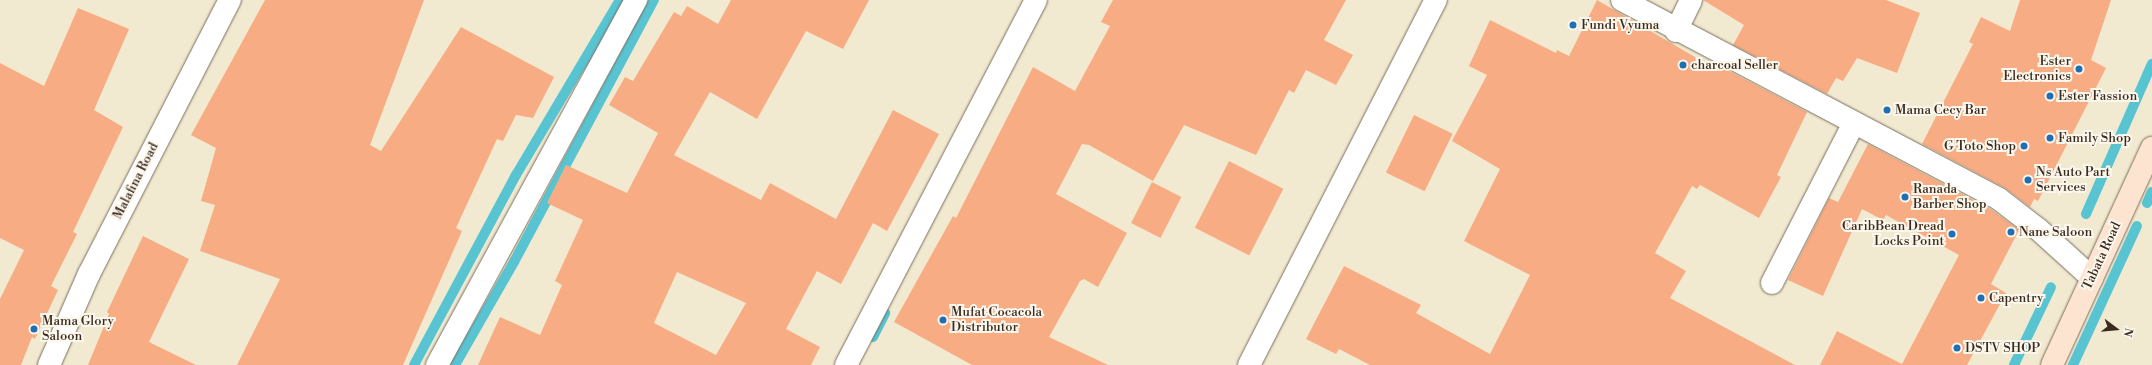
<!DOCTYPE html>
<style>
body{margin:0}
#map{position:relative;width:2152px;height:365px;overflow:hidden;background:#f1ead1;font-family:"Libre Bodoni",serif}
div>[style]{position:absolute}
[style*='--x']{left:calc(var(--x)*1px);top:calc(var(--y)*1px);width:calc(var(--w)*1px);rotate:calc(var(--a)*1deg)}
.stream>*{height:10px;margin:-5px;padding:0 5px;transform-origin:5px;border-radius:5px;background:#58c4d2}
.building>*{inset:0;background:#f8ac84;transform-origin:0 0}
.roads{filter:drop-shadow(0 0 1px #7b6d5d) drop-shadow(0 0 1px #7b6d5d)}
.minor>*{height:22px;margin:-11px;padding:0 11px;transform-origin:11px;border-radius:11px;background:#fff}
.secondary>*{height:22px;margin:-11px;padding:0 11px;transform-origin:11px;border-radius:11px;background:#fde4d1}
.dots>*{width:11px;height:11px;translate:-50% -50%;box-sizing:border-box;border:2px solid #fbf7ec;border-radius:50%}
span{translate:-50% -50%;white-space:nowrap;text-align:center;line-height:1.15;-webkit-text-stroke:4px #fbf7ec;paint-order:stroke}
.poi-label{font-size:13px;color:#3b2a1e}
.left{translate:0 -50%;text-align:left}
.right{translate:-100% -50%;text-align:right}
.street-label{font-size:13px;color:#3b2a1e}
.north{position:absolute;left:2096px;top:309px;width:40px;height:40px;-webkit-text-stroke:3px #fbf7ec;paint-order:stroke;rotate:106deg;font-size:11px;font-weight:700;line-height:16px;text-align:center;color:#3b2a1e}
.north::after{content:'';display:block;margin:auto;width:14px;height:18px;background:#3b2a1e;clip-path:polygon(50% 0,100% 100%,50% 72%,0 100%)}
</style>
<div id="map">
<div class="stream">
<i style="--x:2147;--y:203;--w:12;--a:-66"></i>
<i style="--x:2086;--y:214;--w:164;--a:-66.3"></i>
<i style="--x:873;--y:337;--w:27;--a:-63"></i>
<i style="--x:414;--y:365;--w:216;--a:-61.8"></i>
<i style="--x:516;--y:175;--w:204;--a:-59.3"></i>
<i style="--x:455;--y:365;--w:119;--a:-60.2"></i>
<i style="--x:514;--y:262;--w:297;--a:-61.9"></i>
<i style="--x:2014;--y:365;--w:86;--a:-64.6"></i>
<i style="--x:2073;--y:365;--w:153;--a:-65.3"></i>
</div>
<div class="building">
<i style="clip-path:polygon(265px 0,424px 0,370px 145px,381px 151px,461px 27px,554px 77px,533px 118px,516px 115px,503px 141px,497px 139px,456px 228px,462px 231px,403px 365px,237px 365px,280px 279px,200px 251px,215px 205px,201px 201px,216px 148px,191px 135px)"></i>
<i style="clip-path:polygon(evenodd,731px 0,869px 0,843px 49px,806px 31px,757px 119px,710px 92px,674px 155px,761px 200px,770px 183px,836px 219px,893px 110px,939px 134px,887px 231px,873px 223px,841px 284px,817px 271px,786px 329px,820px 347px,811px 365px,478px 365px,500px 317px,540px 335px,562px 285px,555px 281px,583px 220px,547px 203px,566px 165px,627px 193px,658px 133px,609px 105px,625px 77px,633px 81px,674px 12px,681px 16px,687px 6px,718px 24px,731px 0,677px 272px,746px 303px,716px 355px,654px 323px,677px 272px)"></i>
<i style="clip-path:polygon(1113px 0,1346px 0,1324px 40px,1353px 55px,1336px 85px,1306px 70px,1294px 93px,1289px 90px,1256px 155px,1184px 125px,1153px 181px,1089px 145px,1082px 144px,1056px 194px,1127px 233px,1098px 287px,1084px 279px,1080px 281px,1049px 337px,1108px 365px,972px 365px,894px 322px,953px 216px,956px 218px,1033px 67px,1075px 91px,1110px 26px,1101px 22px)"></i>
<i style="clip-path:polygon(1597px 0,1719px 71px,1721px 67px,1807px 112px,1777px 175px,1781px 177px,1759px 218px,1700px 185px,1697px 189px,1692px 186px,1655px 253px,1686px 271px,1670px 298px,1795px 365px,1370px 365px,1339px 349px,1336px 354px,1306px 339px,1344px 266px,1421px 305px,1416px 313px,1490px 354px,1530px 275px,1464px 241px,1500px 169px,1452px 141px,1487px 75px,1469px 66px,1490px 20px,1556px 53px,1557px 50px,1569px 56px)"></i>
<i style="clip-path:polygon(1703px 0,1886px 0,1920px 13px,1897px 73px,1857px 58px,1843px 81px,1836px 78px,1827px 94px,1733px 45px,1744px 25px)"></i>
<i style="clip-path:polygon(2020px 0,2111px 0,2091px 60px,2106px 68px,2038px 201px,2034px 199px,2030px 207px,2005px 188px,1922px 144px,1973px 44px,1969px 42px,1981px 17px,2010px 31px)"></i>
<i style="clip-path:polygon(78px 8px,129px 29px,94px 110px,123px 127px,73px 232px,77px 234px,51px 286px,58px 290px,35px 339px,32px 337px,21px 365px,0 365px,0 299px,24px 250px,0 238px,0 63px,44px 86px)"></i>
<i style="left:1414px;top:115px;width:43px;height:64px;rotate:26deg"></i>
<i style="clip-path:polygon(1868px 144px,1992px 210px,2019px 230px,1991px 284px,2006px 293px,1967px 365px,1820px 365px,1837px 331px,1902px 364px,1959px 255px,1886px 215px,1883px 220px,1862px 209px,1823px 296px,1788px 280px,1829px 198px,1838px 202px)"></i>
<i style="left:1229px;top:161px;width:61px;height:75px;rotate:27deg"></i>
<i style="left:1152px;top:182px;width:33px;height:46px;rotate:27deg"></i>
<i style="clip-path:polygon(143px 236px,189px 259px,149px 342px,196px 365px,88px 365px,109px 314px,107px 312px)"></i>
</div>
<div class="roads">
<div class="minor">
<i style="--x:1622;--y:0;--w:426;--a:27.8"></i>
<i style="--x:1999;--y:199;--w:49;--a:37.6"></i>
<i style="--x:2038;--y:229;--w:73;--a:42.2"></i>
<i style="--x:1676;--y:31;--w:34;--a:-64"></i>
<i style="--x:1772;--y:283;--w:180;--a:-62.9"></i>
<i style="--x:49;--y:365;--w:99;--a:-66.3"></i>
<i style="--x:89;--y:274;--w:308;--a:-62.8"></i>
<i style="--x:437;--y:365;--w:416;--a:-61.4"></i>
<i style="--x:846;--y:365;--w:411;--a:-62.5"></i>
<i style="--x:1249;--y:365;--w:410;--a:-62.9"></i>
</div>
<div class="secondary">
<i style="--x:2052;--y:365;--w:239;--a:-65.3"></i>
</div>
</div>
<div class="dots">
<i style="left:1573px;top:25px;background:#1f6fb2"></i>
<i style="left:1683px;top:65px;background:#1f6fb2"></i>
<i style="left:2079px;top:69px;background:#1f6fb2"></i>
<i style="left:2050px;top:96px;background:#1f6fb2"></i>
<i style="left:1887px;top:110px;background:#1f6fb2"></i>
<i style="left:2050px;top:138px;background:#1f6fb2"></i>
<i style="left:2024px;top:146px;background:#1f6fb2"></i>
<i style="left:2028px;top:180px;background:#1f6fb2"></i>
<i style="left:1905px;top:197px;background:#1f6fb2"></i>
<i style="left:2011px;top:232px;background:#1f6fb2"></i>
<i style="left:1952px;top:234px;background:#1f6fb2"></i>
<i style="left:1981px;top:298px;background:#1f6fb2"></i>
<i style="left:943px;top:320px;background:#1f6fb2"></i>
<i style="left:34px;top:329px;background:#1f6fb2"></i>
<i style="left:1957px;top:348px;background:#1f6fb2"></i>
</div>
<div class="poi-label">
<span class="left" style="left:1581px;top:25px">Fundi Vyuma</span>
<span class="right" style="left:2071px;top:69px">Ester<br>Electronics</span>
<span class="left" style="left:1691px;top:65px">charcoal Seller</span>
<span class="left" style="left:2058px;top:96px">Ester Fassion</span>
<span class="left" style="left:1895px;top:110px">Mama Cecy Bar</span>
<span class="left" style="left:2058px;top:138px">Family Shop</span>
<span class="right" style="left:2016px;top:146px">G Toto Shop</span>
<span class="left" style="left:2036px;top:180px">Ns Auto Part<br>Services</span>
<span class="left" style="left:1913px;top:197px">Ranada<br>Barber Shop</span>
<span class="right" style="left:1944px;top:234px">CaribBean Dread<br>Locks Point</span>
<span class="left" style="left:2019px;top:232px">Nane Saloon</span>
<span class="left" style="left:1989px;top:298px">Capentry</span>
<span class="left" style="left:951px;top:320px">Mufat Cocacola<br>Distributor</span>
<span class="left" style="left:42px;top:329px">Mama Glory<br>Saloon</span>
<span class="left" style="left:1965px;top:348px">DSTV SHOP</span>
</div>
<div class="street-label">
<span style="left:136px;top:181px;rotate:-63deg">Malafina Road</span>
<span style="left:2102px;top:256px;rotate:-65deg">Tabata Road</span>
</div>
<div class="north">N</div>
</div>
